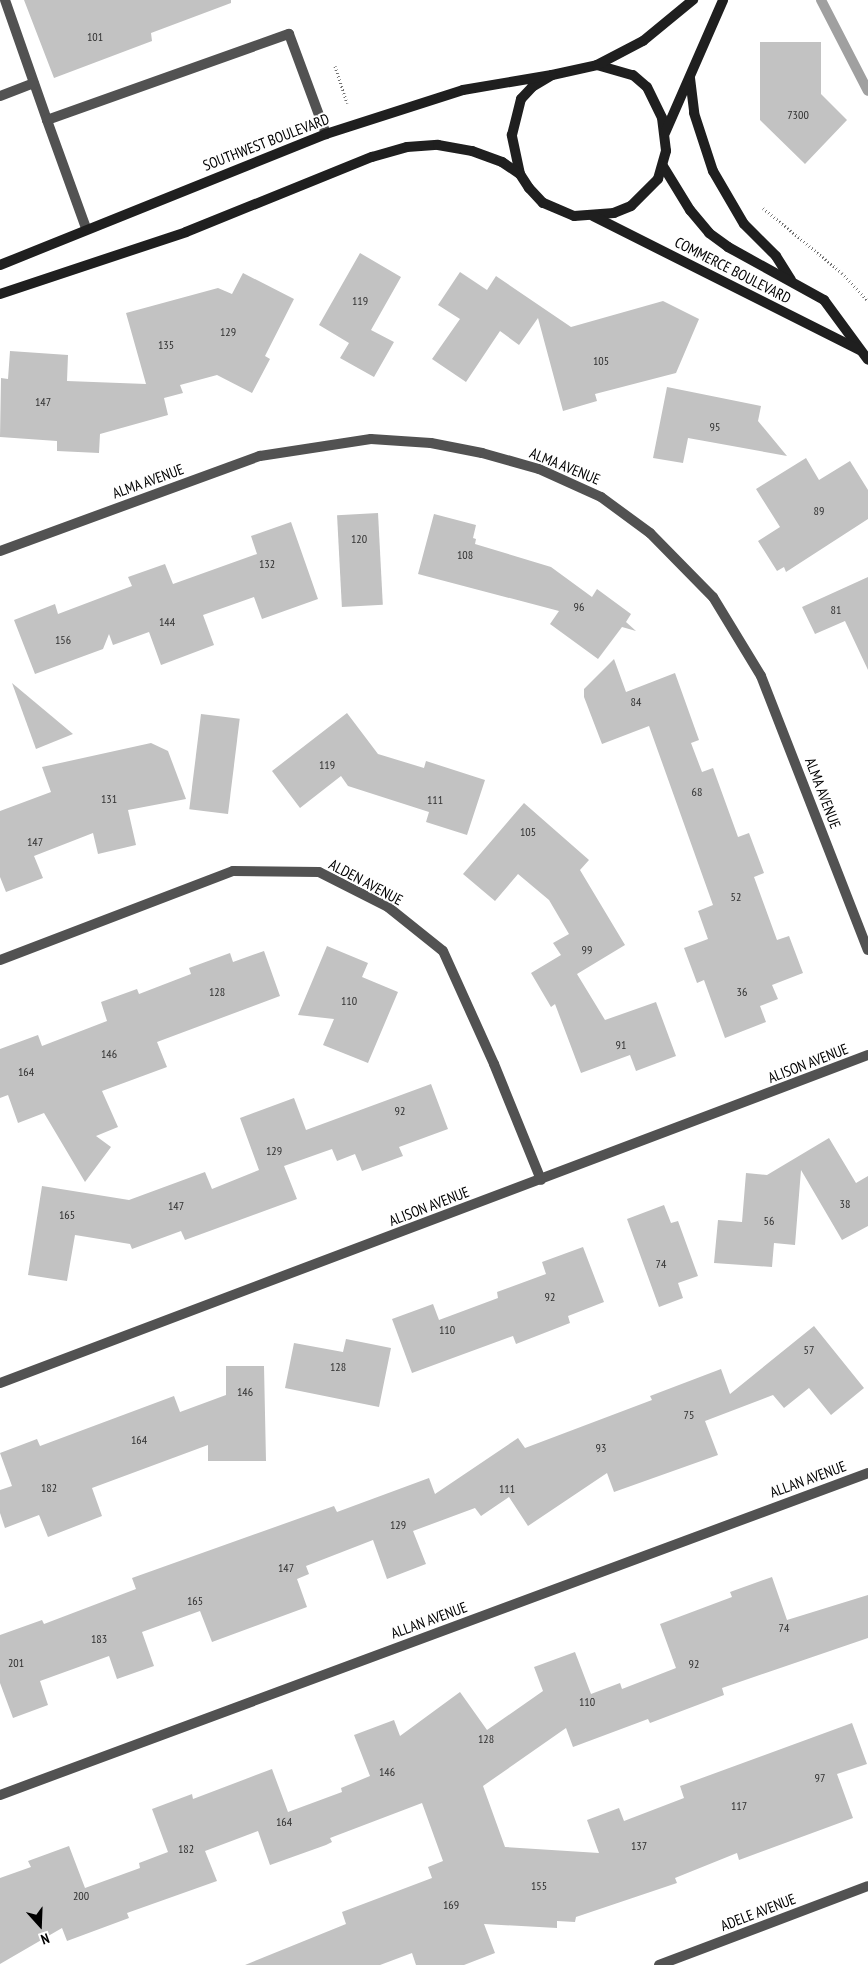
<!DOCTYPE html>
<style>
body{margin:0}
#map{position:relative;width:868px;height:1965px;overflow:hidden;background:#fff;font-family:"PT Sans Narrow",sans-serif}
div>[style]{position:absolute}
[style*='--x']{left:calc(var(--x)*1px);top:calc(var(--y)*1px);width:calc(var(--w)*1px);rotate:calc(var(--a)*1deg)}
.stream>*{height:10px;margin:-5px;padding:0 5px;transform-origin:5px;border-radius:5px;background:#a0a0a0}
.building>*{inset:0;background:#c2c2c2;transform-origin:0 0}
.path>*{height:3px;margin-top:-1.5px;transform-origin:0;background:repeating-linear-gradient(90deg,#747474 0 1px,transparent 0 3.5px)}
.lane>*{height:10px;margin:-5px;padding:0 5px;transform-origin:5px;border-radius:5px;background:#525252}
.street>*{height:10px;margin:-5px;padding:0 5px;transform-origin:5px;border-radius:5px;background:#525252}
.secondary>*{height:10px;margin:-5px;padding:0 5px;transform-origin:5px;border-radius:5px;background:#1f1f1f}
span{translate:-50% -50%;white-space:nowrap;text-align:center;line-height:1.15;-webkit-text-stroke:4px #fff;paint-order:stroke}
.number-label{font-size:12px;color:#303030}
.number-label span{-webkit-text-stroke-width:0}
.street-label{font-size:15px;color:#000}
.north{position:absolute;left:15px;top:1900px;width:50px;height:50px;-webkit-text-stroke:4px #fff;paint-order:stroke;rotate:160deg;font-size:14px;font-weight:700;line-height:20px;text-align:center;color:#000}
.north::after{content:'';display:block;margin:auto;width:18px;height:22px;background:#000;clip-path:polygon(50% 0,100% 100%,50% 72%,0 100%)}
</style>
<div id="map">
<div class="stream">
<i style="--x:821;--y:0;--w:102;--a:62.7"></i>
</div>
<div class="building">
<i style="clip-path:polygon(24px 0,231px 0,231px 3px,151px 33px,152px 41px,54px 78px)"></i>
<i style="clip-path:polygon(760px 42px,821px 42px,821px 94px,847px 120px,805px 164px,760px 120px)"></i>
<i style="clip-path:polygon(360px 253px,401px 277px,371px 330px,394px 342px,374px 377px,340px 358px,349px 343px,319px 325px)"></i>
<i style="clip-path:polygon(460px 272px,487px 290px,496px 276px,571px 327px,663px 301px,699px 319px,676px 373px,595px 394px,597px 401px,563px 411px,538px 318px,519px 345px,500px 331px,466px 382px,432px 359px,460px 319px,438px 305px)"></i>
<i style="clip-path:polygon(243px 273px,294px 299px,265px 356px,270px 359px,252px 393px,217px 375px,180px 385px,183px 393px,164px 398px,168px 415px,100px 434px,99px 453px,57px 451px,57px 441px,0 437px,1px 378px,8px 379px,10px 351px,68px 355px,67px 381px,146px 384px,126px 313px,218px 288px,232px 294px)"></i>
<i style="clip-path:polygon(667px 387px,761px 406px,758px 421px,787px 456px,688px 438px,683px 463px,653px 458px)"></i>
<i style="clip-path:polygon(806px 458px,819px 480px,850px 461px,868px 490px,868px 519px,786px 572px,784px 567px,777px 571px,758px 541px,780px 527px,756px 489px)"></i>
<i style="left:378px;top:513px;width:92px;height:41px;rotate:87deg"></i>
<i style="clip-path:polygon(434px 514px,476px 525px,473px 538px,476px 539px,475px 544px,551px 567px,592px 597px,597px 589px,631px 614px,626px 622px,636px 631px,622px 627px,598px 659px,550px 624px,559px 611px,418px 574px)"></i>
<i style="clip-path:polygon(291px 522px,318px 599px,262px 619px,254px 597px,203px 615px,214px 645px,161px 665px,149px 632px,113px 645px,109px 634px,103px 649px,35px 674px,14px 620px,55px 604px,58px 614px,132px 586px,128px 577px,165px 564px,173px 584px,257px 554px,251px 536px)"></i>
<i style="clip-path:polygon(868px 577px,868px 670px,845px 621px,815px 634px,802px 607px)"></i>
<i style="clip-path:polygon(614px 659px,626px 692px,675px 673px,699px 740px,691px 743px,702px 772px,713px 768px,738px 837px,749px 833px,764px 873px,754px 877px,777px 940px,789px 936px,803px 973px,772px 985px,778px 999px,760px 1006px,766px 1022px,725px 1038px,704px 980px,697px 983px,684px 948px,708px 939px,698px 911px,713px 905px,649px 726px,602px 744px,584px 697px,584px 689px)"></i>
<i style="clip-path:polygon(12px 683px,73px 734px,36px 749px)"></i>
<i style="clip-path:polygon(347px 713px,378px 754px,424px 768px,426px 761px,485px 780px,467px 835px,426px 822px,429px 812px,348px 786px,341px 776px,300px 808px,272px 771px)"></i>
<i style="left:201px;top:714px;width:39px;height:96px;rotate:7deg"></i>
<i style="clip-path:polygon(151px 743px,168px 751px,186px 799px,128px 810px,136px 845px,98px 854px,93px 833px,34px 856px,43px 878px,6px 892px,0 877px,0 811px,51px 792px,42px 767px)"></i>
<i style="clip-path:polygon(524px 803px,589px 860px,580px 870px,625px 945px,577px 974px,605px 1020px,656px 1002px,676px 1056px,636px 1071px,630px 1055px,581px 1073px,555px 1004px,551px 1007px,531px 973px,561px 955px,553px 943px,569px 934px,549px 900px,518px 874px,495px 901px,463px 874px)"></i>
<i style="clip-path:polygon(327px 946px,368px 963px,362px 977px,398px 992px,368px 1063px,323px 1045px,334px 1019px,298px 1015px)"></i>
<i style="clip-path:polygon(264px 951px,280px 996px,157px 1042px,167px 1067px,102px 1091px,118px 1127px,96px 1136px,111px 1147px,85px 1182px,44px 1113px,18px 1123px,8px 1095px,0 1098px,0 1049px,38px 1035px,42px 1046px,107px 1021px,101px 1002px,137px 989px,139px 994px,191px 974px,189px 968px,230px 953px,233px 962px)"></i>
<i style="clip-path:polygon(431px 1084px,448px 1129px,399px 1147px,403px 1156px,362px 1171px,355px 1154px,337px 1161px,332px 1149px,284px 1166px,297px 1199px,185px 1240px,181px 1231px,132px 1249px,130px 1244px,75px 1235px,67px 1281px,28px 1275px,42px 1186px,129px 1200px,205px 1172px,212px 1189px,259px 1170px,240px 1118px,294px 1098px,306px 1130px)"></i>
<i style="clip-path:polygon(829px 1138px,856px 1183px,868px 1176px,868px 1226px,842px 1240px,801px 1170px,795px 1245px,774px 1243px,772px 1267px,714px 1263px,718px 1220px,742px 1222px,746px 1173px,767px 1175px)"></i>
<i style="clip-path:polygon(664px 1205px,671px 1223px,678px 1221px,698px 1276px,678px 1283px,683px 1298px,659px 1307px,627px 1219px)"></i>
<i style="clip-path:polygon(583px 1247px,604px 1302px,568px 1316px,570px 1323px,516px 1344px,513px 1336px,412px 1373px,392px 1319px,433px 1304px,439px 1320px,498px 1298px,497px 1292px,546px 1274px,542px 1262px)"></i>
<i style="clip-path:polygon(814px 1326px,864px 1388px,831px 1415px,809px 1388px,784px 1408px,773px 1395px,705px 1421px,718px 1455px,614px 1492px,607px 1473px,528px 1526px,509px 1497px,481px 1516px,475px 1508px,413px 1531px,426px 1564px,387px 1579px,373px 1540px,306px 1566px,309px 1574px,297px 1579px,307px 1607px,212px 1642px,200px 1611px,142px 1632px,154px 1666px,117px 1679px,109px 1656px,40px 1681px,48px 1705px,13px 1718px,0 1683px,0 1635px,42px 1620px,44px 1624px,136px 1589px,132px 1578px,334px 1506px,337px 1512px,429px 1478px,435px 1494px,518px 1438px,525px 1448px,652px 1400px,650px 1396px,721px 1369px,730px 1394px)"></i>
<i style="clip-path:polygon(346px 1339px,391px 1348px,379px 1407px,285px 1388px,294px 1343px,343px 1352px)"></i>
<i style="clip-path:polygon(226px 1366px,264px 1366px,266px 1461px,208px 1461px,208px 1445px,92px 1488px,102px 1516px,48px 1537px,39px 1515px,5px 1528px,0 1513px,0 1490px,12px 1486px,0 1453px,37px 1439px,40px 1446px,174px 1396px,180px 1412px,226px 1395px)"></i>
<i style="clip-path:polygon(772px 1577px,787px 1620px,868px 1595px,868px 1638px,722px 1688px,724px 1695px,650px 1723px,648px 1719px,573px 1747px,566px 1728px,483px 1786px,505px 1847px,599px 1853px,587px 1820px,619px 1808px,624px 1821px,684px 1798px,680px 1786px,852px 1723px,867px 1764px,837px 1774px,853px 1818px,739px 1860px,737px 1853px,675px 1878px,677px 1883px,576px 1917px,575px 1922px,557px 1921px,557px 1928px,484px 1924px,495px 1953px,464px 1965px,416px 1965px,412px 1953px,380px 1965px,245px 1965px,346px 1924px,342px 1912px,432px 1878px,428px 1867px,443px 1861px,422px 1803px,330px 1838px,332px 1842px,326px 1845px,270px 1865px,258px 1831px,205px 1851px,217px 1881px,127px 1913px,129px 1918px,67px 1941px,62px 1928px,0 1964px,0 1878px,31px 1867px,28px 1861px,69px 1846px,85px 1888px,140px 1868px,139px 1863px,168px 1852px,152px 1809px,192px 1794px,193px 1799px,272px 1769px,288px 1812px,342px 1792px,341px 1788px,370px 1776px,354px 1735px,394px 1720px,400px 1736px,460px 1692px,487px 1730px,543px 1691px,534px 1667px,575px 1652px,591px 1694px,620px 1683px,622px 1689px,676px 1668px,660px 1624px,732px 1597px,730px 1592px)"></i>
</div>
<div class="path">
<i style="--x:335;--y:66;--w:39;--a:72"></i>
<i style="--x:763;--y:208;--w:102;--a:39.4"></i>
<i style="--x:842;--y:273;--w:38;--a:47"></i>
</div>
<div class="lane">
<i style="--x:5;--y:0;--w:127;--a:70.7"></i>
<i style="--x:0;--y:96;--w:36;--a:-21"></i>
<i style="--x:86;--y:228;--w:115;--a:-109.9"></i>
<i style="--x:47;--y:120;--w:257;--a:-19.6"></i>
<i style="--x:289;--y:34;--w:107;--a:69.7"></i>
</div>
<div class="street">
<i style="--x:0;--y:551;--w:277;--a:-20.1"></i>
<i style="--x:260;--y:456;--w:112;--a:-8.7"></i>
<i style="--x:371;--y:439;--w:60;--a:3.8"></i>
<i style="--x:431;--y:443;--w:52;--a:11.1"></i>
<i style="--x:482;--y:453;--w:59;--a:15.7"></i>
<i style="--x:539;--y:469;--w:68;--a:24.3"></i>
<i style="--x:601;--y:497;--w:61;--a:36.3"></i>
<i style="--x:650;--y:533;--w:90;--a:45.5"></i>
<i style="--x:713;--y:597;--w:92;--a:58.7"></i>
<i style="--x:761;--y:676;--w:294;--a:68.7"></i>
<i style="--x:0;--y:960;--w:249;--a:-20.9"></i>
<i style="--x:233;--y:871;--w:86;--a:0.7"></i>
<i style="--x:319;--y:872;--w:77;--a:26.9"></i>
<i style="--x:388;--y:907;--w:70;--a:38.7"></i>
<i style="--x:443;--y:951;--w:124;--a:65.7"></i>
<i style="--x:494;--y:1064;--w:125;--a:67.9"></i>
<i style="--x:0;--y:1383;--w:928;--a:-20.7"></i>
<i style="--x:0;--y:1795;--w:926;--a:-20.35"></i>
<i style="--x:659;--y:1965;--w:223;--a:-20.7"></i>
</div>
<div class="secondary">
<i style="--x:597;--y:65;--w:37;--a:16"></i>
<i style="--x:633;--y:75;--w:18;--a:41"></i>
<i style="--x:647;--y:87;--w:34;--a:64"></i>
<i style="--x:662;--y:118;--w:33;--a:83"></i>
<i style="--x:666;--y:151;--w:29;--a:106"></i>
<i style="--x:658;--y:179;--w:38;--a:135"></i>
<i style="--x:631;--y:206;--w:18;--a:158"></i>
<i style="--x:614;--y:213;--w:40;--a:175.7"></i>
<i style="--x:574;--y:216;--w:34;--a:-157"></i>
<i style="--x:543;--y:203;--w:21;--a:-133"></i>
<i style="--x:529;--y:188;--w:17;--a:-123"></i>
<i style="--x:520;--y:174;--w:40;--a:-102"></i>
<i style="--x:512;--y:135;--w:37;--a:-76"></i>
<i style="--x:521;--y:99;--w:16;--a:-47"></i>
<i style="--x:532;--y:87;--w:23;--a:-31"></i>
<i style="--x:552;--y:75;--w:46;--a:-12.5"></i>
<i style="--x:597;--y:65;--w:52;--a:-27.6"></i>
<i style="--x:643;--y:41;--w:65;--a:-39.4"></i>
<i style="--x:690;--y:78;--w:35;--a:83"></i>
<i style="--x:694;--y:113;--w:61;--a:71.9"></i>
<i style="--x:713;--y:171;--w:61;--a:59.7"></i>
<i style="--x:744;--y:224;--w:45;--a:45"></i>
<i style="--x:776;--y:256;--w:28;--a:58"></i>
<i style="--x:665;--y:133;--w:145;--a:-66.4"></i>
<i style="--x:663;--y:166;--w:52;--a:58.5"></i>
<i style="--x:690;--y:210;--w:30;--a:50"></i>
<i style="--x:709;--y:233;--w:24;--a:36"></i>
<i style="--x:728;--y:247;--w:110;--a:28.9"></i>
<i style="--x:824;--y:300;--w:74;--a:53.7"></i>
<i style="--x:593;--y:216;--w:298;--a:26.7"></i>
<i style="--x:0;--y:265;--w:351;--a:-21.9"></i>
<i style="--x:326;--y:134;--w:144;--a:-17.8"></i>
<i style="--x:463;--y:90;--w:90;--a:-9.6"></i>
<i style="--x:0;--y:294;--w:196;--a:-18.4"></i>
<i style="--x:186;--y:232;--w:201;--a:-22"></i>
<i style="--x:372;--y:157;--w:36;--a:-16"></i>
<i style="--x:407;--y:147;--w:31;--a:-4"></i>
<i style="--x:438;--y:145;--w:35;--a:10"></i>
<i style="--x:472;--y:151;--w:32;--a:20"></i>
<i style="--x:502;--y:162;--w:22;--a:34"></i>
</div>
<div class="number-label">
<span style="left:95px;top:37px">101</span>
<span style="left:798px;top:115px">7300</span>
<span style="left:360px;top:301px">119</span>
<span style="left:228px;top:332px">129</span>
<span style="left:166px;top:345px">135</span>
<span style="left:601px;top:361px">105</span>
<span style="left:43px;top:402px">147</span>
<span style="left:715px;top:427px">95</span>
<span style="left:819px;top:511px">89</span>
<span style="left:359px;top:539px">120</span>
<span style="left:465px;top:555px">108</span>
<span style="left:267px;top:564px">132</span>
<span style="left:579px;top:607px">96</span>
<span style="left:836px;top:610px">81</span>
<span style="left:167px;top:622px">144</span>
<span style="left:63px;top:640px">156</span>
<span style="left:636px;top:702px">84</span>
<span style="left:327px;top:765px">119</span>
<span style="left:697px;top:792px">68</span>
<span style="left:109px;top:799px">131</span>
<span style="left:435px;top:800px">111</span>
<span style="left:528px;top:832px">105</span>
<span style="left:35px;top:842px">147</span>
<span style="left:736px;top:897px">52</span>
<span style="left:587px;top:950px">99</span>
<span style="left:217px;top:992px">128</span>
<span style="left:742px;top:992px">36</span>
<span style="left:349px;top:1001px">110</span>
<span style="left:621px;top:1045px">91</span>
<span style="left:109px;top:1054px">146</span>
<span style="left:26px;top:1072px">164</span>
<span style="left:400px;top:1111px">92</span>
<span style="left:274px;top:1151px">129</span>
<span style="left:845px;top:1204px">38</span>
<span style="left:176px;top:1206px">147</span>
<span style="left:67px;top:1215px">165</span>
<span style="left:769px;top:1221px">56</span>
<span style="left:661px;top:1264px">74</span>
<span style="left:550px;top:1297px">92</span>
<span style="left:447px;top:1330px">110</span>
<span style="left:809px;top:1350px">57</span>
<span style="left:338px;top:1367px">128</span>
<span style="left:245px;top:1392px">146</span>
<span style="left:689px;top:1415px">75</span>
<span style="left:139px;top:1440px">164</span>
<span style="left:601px;top:1448px">93</span>
<span style="left:49px;top:1488px">182</span>
<span style="left:507px;top:1489px">111</span>
<span style="left:398px;top:1525px">129</span>
<span style="left:286px;top:1568px">147</span>
<span style="left:195px;top:1601px">165</span>
<span style="left:784px;top:1628px">74</span>
<span style="left:99px;top:1639px">183</span>
<span style="left:16px;top:1663px">201</span>
<span style="left:694px;top:1664px">92</span>
<span style="left:587px;top:1702px">110</span>
<span style="left:486px;top:1739px">128</span>
<span style="left:387px;top:1772px">146</span>
<span style="left:820px;top:1778px">97</span>
<span style="left:739px;top:1806px">117</span>
<span style="left:284px;top:1822px">164</span>
<span style="left:639px;top:1846px">137</span>
<span style="left:186px;top:1849px">182</span>
<span style="left:539px;top:1886px">155</span>
<span style="left:81px;top:1896px">200</span>
<span style="left:451px;top:1905px">169</span>
</div>
<div class="street-label">
<span style="left:266px;top:142px;rotate:-21deg">SOUTHWEST BOULEVARD</span>
<span style="left:733px;top:270px;rotate:27deg">COMMERCE BOULEVARD</span>
<span style="left:565px;top:466px;rotate:22deg">ALMA AVENUE</span>
<span style="left:148px;top:481px;rotate:-20deg">ALMA AVENUE</span>
<span style="left:823px;top:793px;rotate:69deg">ALMA AVENUE</span>
<span style="left:366px;top:882px;rotate:28deg">ALDEN AVENUE</span>
<span style="left:808px;top:1063px;rotate:-21deg">ALISON AVENUE</span>
<span style="left:429px;top:1206px;rotate:-21deg">ALISON AVENUE</span>
<span style="left:808px;top:1479px;rotate:-20deg">ALLAN AVENUE</span>
<span style="left:429px;top:1620px;rotate:-20deg">ALLAN AVENUE</span>
<span style="left:758px;top:1912px;rotate:-21deg">ADELE AVENUE</span>
</div>
<div class="north">N</div>
</div>
